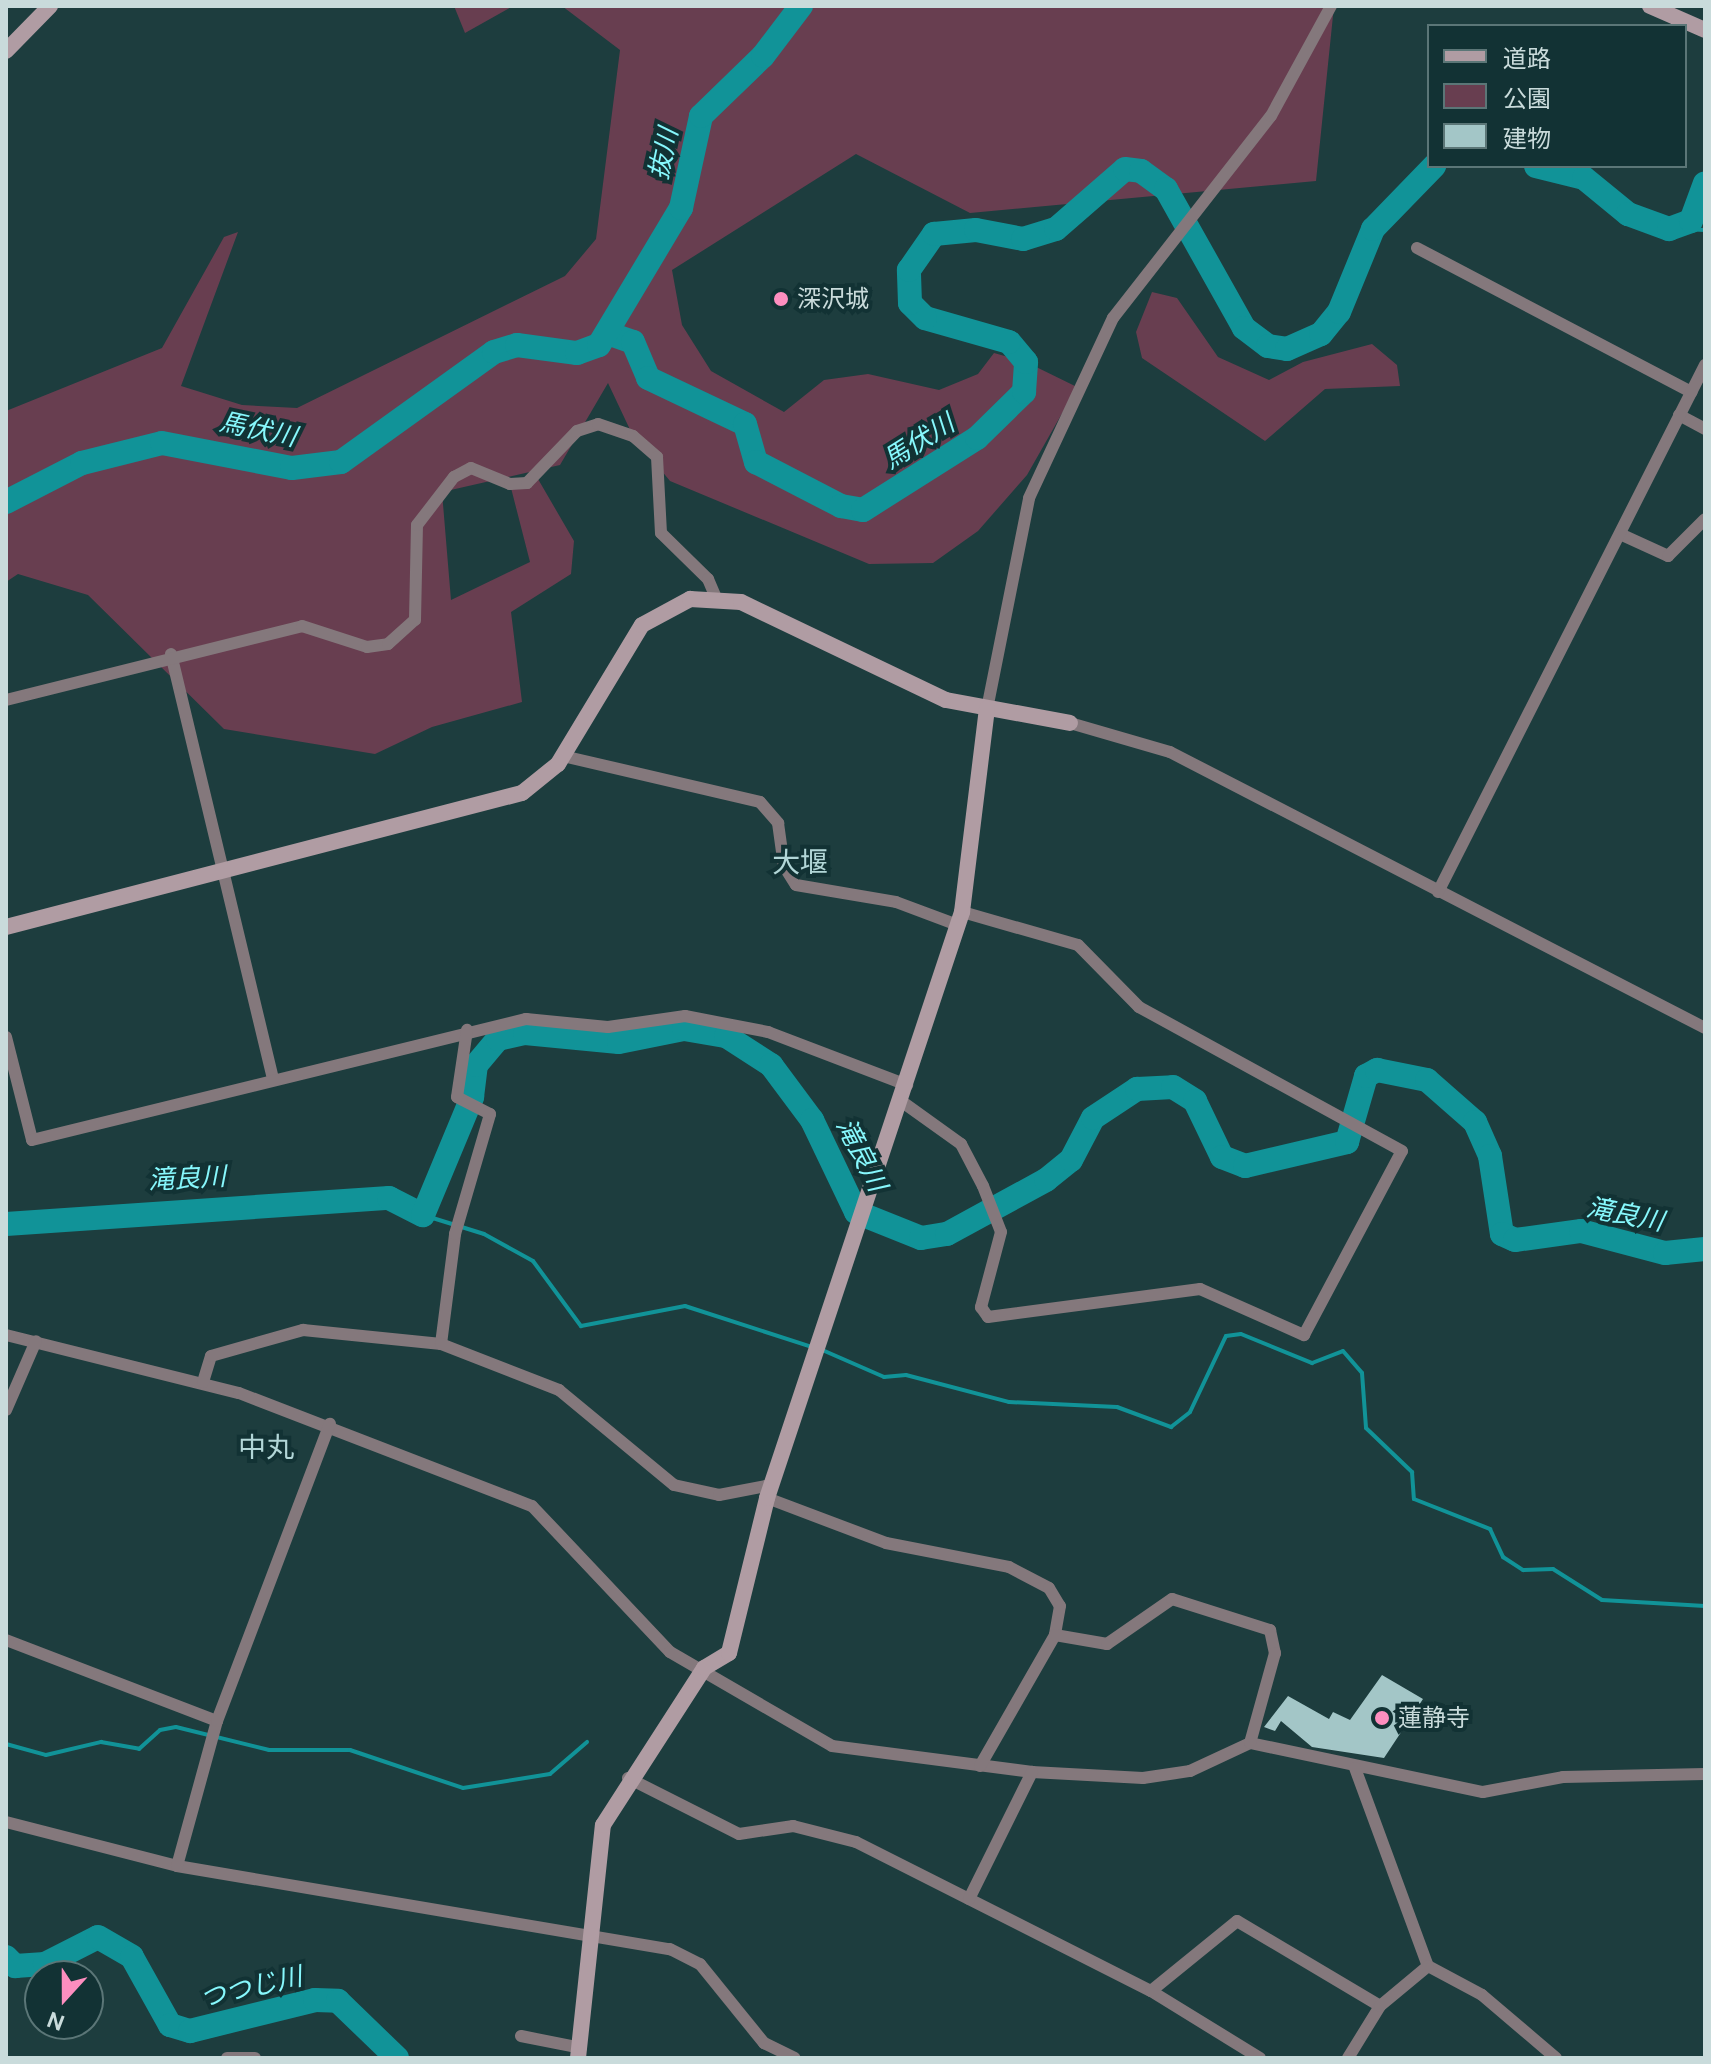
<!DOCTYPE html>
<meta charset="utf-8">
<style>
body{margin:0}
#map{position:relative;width:1711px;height:2064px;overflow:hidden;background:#1d3d3e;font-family:"DM Sans","Noto Sans JP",sans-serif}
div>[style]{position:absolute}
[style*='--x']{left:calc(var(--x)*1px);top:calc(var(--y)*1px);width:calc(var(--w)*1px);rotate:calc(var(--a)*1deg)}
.green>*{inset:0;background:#683e50}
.stream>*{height:4px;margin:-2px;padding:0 2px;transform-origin:2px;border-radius:2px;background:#119398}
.river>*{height:24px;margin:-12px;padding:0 12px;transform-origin:12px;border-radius:12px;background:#119398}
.building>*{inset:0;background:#a3c6c7}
.street>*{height:12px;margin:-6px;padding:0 6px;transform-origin:6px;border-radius:6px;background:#84787c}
.secondary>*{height:16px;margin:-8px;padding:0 8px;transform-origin:8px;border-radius:8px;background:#b09ca3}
.dots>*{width:22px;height:22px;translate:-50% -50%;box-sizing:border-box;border:4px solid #123234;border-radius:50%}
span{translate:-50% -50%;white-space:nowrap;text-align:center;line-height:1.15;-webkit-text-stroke:8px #123234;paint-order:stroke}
.poi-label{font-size:24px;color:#c9dbdb}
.left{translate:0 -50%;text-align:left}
.water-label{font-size:26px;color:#87f8fd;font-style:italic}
.quarter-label{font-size:28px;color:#b2d6d7}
.frame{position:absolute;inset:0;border:8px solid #c9dbdb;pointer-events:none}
.legend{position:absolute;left:1427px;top:24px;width:260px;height:144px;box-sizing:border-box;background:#123234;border:2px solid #5b7677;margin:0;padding:10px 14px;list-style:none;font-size:24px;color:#c9dbdb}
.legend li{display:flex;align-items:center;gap:16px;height:40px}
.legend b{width:40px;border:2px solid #5b7677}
.north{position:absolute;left:24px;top:1960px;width:80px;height:80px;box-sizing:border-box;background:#123234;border:2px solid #5b7677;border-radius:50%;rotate:201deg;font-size:22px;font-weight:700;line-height:32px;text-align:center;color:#c9dbdb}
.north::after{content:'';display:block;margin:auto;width:28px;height:36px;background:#fd8ebf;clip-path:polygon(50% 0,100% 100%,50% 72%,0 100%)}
</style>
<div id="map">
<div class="green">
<i style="clip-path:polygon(454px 6px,513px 6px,465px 33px)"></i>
<i style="clip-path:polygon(562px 6px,1334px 6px,1316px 181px,970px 213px,856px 154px,672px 270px,682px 325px,711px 371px,784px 412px,824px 380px,868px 374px,939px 390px,978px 374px,994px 353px,1026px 362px,1077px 387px,1027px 475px,978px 531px,933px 563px,869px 564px,670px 481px,633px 436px,608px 383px,560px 465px,442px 492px,451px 600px,530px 562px,510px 484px,538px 479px,574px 541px,571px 574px,511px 612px,522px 702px,432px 727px,375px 754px,224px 729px,88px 595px,18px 574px,6px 582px,6px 411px,162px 348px,224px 237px,238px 232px,181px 386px,242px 405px,297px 408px,565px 276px,596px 239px,620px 50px)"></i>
<i style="clip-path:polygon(1152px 292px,1177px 298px,1218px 357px,1269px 380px,1303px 362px,1372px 344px,1397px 365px,1400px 386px,1325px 389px,1265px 441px,1142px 358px,1136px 332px)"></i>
</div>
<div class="stream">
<i style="--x:1684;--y:229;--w:21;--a:3"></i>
<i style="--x:423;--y:1215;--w:64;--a:17.3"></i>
<i style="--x:484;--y:1234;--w:56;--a:28.9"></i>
<i style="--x:533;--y:1261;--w:81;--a:53.6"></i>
<i style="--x:581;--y:1326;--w:106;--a:-10.9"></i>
<i style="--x:685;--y:1306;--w:133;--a:17.9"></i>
<i style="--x:820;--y:1349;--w:70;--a:23.6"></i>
<i style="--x:884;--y:1377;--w:22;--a:-5"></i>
<i style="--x:906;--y:1375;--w:106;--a:14.7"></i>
<i style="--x:1009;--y:1402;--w:108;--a:2.7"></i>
<i style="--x:1117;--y:1407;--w:58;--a:20.3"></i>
<i style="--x:1171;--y:1427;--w:24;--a:-38"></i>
<i style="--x:1190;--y:1412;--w:84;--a:-64.7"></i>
<i style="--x:1226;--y:1336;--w:15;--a:-8"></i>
<i style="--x:1241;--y:1334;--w:77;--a:22.2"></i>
<i style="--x:1312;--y:1363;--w:33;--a:-21"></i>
<i style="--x:1343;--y:1351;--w:29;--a:49"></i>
<i style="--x:1362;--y:1373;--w:55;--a:85.8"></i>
<i style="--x:1366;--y:1428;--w:64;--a:43.7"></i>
<i style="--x:1412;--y:1472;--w:27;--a:86"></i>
<i style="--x:1414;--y:1499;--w:82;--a:21.5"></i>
<i style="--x:1490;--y:1529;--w:31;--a:65"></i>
<i style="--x:1503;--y:1557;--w:24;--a:33"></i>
<i style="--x:1523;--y:1570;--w:30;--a:-2"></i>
<i style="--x:1553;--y:1569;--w:58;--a:32.3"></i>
<i style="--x:1602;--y:1600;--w:103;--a:3.3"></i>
<i style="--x:6;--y:1744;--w:41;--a:15.4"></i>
<i style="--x:46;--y:1755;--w:57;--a:-13.3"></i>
<i style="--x:101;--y:1742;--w:39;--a:10"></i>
<i style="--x:139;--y:1749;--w:28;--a:-42"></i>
<i style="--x:160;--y:1730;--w:16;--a:-11"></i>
<i style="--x:176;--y:1727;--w:96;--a:13.9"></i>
<i style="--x:269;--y:1750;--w:81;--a:0"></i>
<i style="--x:350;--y:1750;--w:119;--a:18.6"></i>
<i style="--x:463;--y:1788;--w:88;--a:-9.1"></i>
<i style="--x:550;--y:1774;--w:49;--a:-40.9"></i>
</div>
<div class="river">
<i style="--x:1536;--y:166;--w:49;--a:14"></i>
<i style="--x:1584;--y:178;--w:57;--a:39.3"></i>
<i style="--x:1628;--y:214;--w:44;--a:20.1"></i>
<i style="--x:1669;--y:229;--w:23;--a:-20"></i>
<i style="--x:1691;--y:221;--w:40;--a:-69.8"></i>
<i style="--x:610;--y:334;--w:24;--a:19"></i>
<i style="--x:633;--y:342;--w:39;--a:67"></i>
<i style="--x:648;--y:378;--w:107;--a:25.4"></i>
<i style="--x:745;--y:424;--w:40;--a:74"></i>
<i style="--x:756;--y:462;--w:96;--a:27.4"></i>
<i style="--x:841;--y:506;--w:22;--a:10"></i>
<i style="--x:863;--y:510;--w:135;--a:-32.3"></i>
<i style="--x:977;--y:438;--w:66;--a:-44.4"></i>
<i style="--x:1024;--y:392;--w:30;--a:-86"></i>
<i style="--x:1026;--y:362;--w:26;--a:-130"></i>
<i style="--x:1009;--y:342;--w:87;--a:-164.1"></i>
<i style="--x:925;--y:318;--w:21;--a:-135"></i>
<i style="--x:910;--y:303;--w:33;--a:-92"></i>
<i style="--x:909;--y:270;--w:44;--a:-55.2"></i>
<i style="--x:934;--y:234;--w:42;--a:-5.4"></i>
<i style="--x:976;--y:230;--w:48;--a:10.8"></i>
<i style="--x:1023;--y:239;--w:34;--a:-17"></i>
<i style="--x:1056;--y:229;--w:91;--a:-41"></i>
<i style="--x:1125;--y:169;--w:16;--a:7"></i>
<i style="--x:1141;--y:171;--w:31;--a:36"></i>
<i style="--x:1166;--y:189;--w:159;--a:60.7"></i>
<i style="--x:1244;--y:328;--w:30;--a:37"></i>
<i style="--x:1268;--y:346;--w:19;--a:9"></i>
<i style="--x:1287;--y:349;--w:37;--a:-24"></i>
<i style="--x:1321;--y:334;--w:28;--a:-51"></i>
<i style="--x:1339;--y:312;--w:90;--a:-67.7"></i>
<i style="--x:1373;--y:229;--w:88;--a:-45.9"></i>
<i style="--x:6;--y:502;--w:85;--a:-27.2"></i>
<i style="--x:82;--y:463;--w:82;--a:-14"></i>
<i style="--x:162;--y:443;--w:132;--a:10.9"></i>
<i style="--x:292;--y:468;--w:49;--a:-7"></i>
<i style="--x:341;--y:462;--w:188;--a:-35.7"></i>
<i style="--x:494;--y:352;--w:24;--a:-17"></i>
<i style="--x:517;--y:345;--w:61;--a:7.6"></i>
<i style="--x:577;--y:353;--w:23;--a:-20"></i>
<i style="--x:599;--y:345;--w:160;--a:-59.1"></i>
<i style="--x:681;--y:208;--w:94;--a:-77.7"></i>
<i style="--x:701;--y:116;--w:86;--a:-44.1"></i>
<i style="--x:763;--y:56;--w:63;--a:-52.8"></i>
<i style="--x:6;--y:1224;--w:384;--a:-3.9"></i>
<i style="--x:389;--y:1198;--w:38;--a:27"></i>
<i style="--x:423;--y:1215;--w:128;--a:-67.4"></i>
<i style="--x:472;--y:1097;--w:32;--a:-83"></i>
<i style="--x:476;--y:1065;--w:34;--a:-50"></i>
<i style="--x:498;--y:1039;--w:28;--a:-13"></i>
<i style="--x:525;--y:1033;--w:94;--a:5.5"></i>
<i style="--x:619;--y:1042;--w:66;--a:-11.3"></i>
<i style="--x:684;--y:1029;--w:43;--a:9.5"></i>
<i style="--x:726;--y:1036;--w:54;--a:32.8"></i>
<i style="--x:771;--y:1065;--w:69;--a:53.3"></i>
<i style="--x:812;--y:1120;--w:102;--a:64.4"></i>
<i style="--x:856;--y:1212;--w:70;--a:21.8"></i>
<i style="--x:921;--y:1238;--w:26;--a:-9"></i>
<i style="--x:947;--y:1234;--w:113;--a:-28.6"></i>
<i style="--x:1046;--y:1180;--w:32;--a:-39"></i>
<i style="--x:1071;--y:1160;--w:47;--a:-62.4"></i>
<i style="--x:1093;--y:1118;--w:53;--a:-33.4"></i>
<i style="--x:1137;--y:1089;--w:36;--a:-3"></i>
<i style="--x:1173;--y:1087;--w:26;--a:32"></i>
<i style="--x:1195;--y:1101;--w:62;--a:64.3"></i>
<i style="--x:1222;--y:1157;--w:25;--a:21"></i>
<i style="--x:1245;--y:1166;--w:105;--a:-13.2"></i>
<i style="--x:1347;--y:1142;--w:69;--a:-73.9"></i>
<i style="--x:1366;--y:1076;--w:13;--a:-29"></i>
<i style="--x:1377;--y:1070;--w:51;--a:11.3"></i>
<i style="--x:1427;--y:1080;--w:64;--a:41.2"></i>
<i style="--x:1475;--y:1122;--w:37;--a:66"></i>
<i style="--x:1490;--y:1156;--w:79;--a:81.3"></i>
<i style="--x:1502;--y:1234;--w:14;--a:25"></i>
<i style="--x:1515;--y:1240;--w:67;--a:-7.8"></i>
<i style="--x:1581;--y:1231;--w:87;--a:14.7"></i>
<i style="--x:1665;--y:1253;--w:40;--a:-5.7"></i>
<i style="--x:6;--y:1957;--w:13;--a:45"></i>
<i style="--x:15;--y:1966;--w:30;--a:-4"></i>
<i style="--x:45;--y:1964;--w:59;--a:-27"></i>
<i style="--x:98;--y:1937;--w:39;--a:30"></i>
<i style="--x:132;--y:1957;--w:78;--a:60.8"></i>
<i style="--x:170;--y:2025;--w:21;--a:17"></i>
<i style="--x:190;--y:2031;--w:129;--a:-13.9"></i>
<i style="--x:315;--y:2000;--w:23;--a:2"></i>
<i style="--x:338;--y:2001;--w:82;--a:44"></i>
</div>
<div class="building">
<i style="clip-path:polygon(1382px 1675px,1423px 1699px,1384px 1758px,1312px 1747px,1281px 1721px,1275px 1731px,1264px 1727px,1288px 1696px,1329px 1719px,1333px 1712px,1350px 1720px)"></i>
</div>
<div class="street">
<i style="--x:1417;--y:248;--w:310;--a:27.7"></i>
<i style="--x:1679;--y:415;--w:30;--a:28"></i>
<i style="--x:1620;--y:534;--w:53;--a:24.6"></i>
<i style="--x:1668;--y:556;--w:52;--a:-45"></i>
<i style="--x:171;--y:654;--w:437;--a:76.5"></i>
<i style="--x:6;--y:700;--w:305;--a:-14"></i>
<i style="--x:302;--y:626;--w:68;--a:17.9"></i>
<i style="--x:367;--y:647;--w:21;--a:-8"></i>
<i style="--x:388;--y:644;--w:36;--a:-42"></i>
<i style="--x:415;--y:620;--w:95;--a:-88.8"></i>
<i style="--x:417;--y:525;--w:61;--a:-52.4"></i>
<i style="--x:454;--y:477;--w:19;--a:-28"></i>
<i style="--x:471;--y:468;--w:42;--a:22.3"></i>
<i style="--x:510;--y:484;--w:17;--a:-3"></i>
<i style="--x:527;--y:483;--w:72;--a:-46.1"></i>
<i style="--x:577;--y:431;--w:22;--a:-18"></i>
<i style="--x:598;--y:424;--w:37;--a:19"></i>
<i style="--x:633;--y:436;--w:32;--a:41"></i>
<i style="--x:657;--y:457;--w:76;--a:87"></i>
<i style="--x:661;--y:533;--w:66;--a:44.4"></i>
<i style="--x:708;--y:579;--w:21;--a:67"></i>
<i style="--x:987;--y:709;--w:215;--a:-78.7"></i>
<i style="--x:1029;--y:498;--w:199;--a:-65"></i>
<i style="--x:1113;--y:318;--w:256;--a:-52"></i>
<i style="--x:1271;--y:116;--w:125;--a:-61.4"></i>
<i style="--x:1070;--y:723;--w:104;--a:16.2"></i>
<i style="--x:1170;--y:752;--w:602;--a:27.29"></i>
<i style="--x:563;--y:756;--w:202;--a:13.1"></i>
<i style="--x:760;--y:802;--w:28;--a:49"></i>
<i style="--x:778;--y:823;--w:43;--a:82.1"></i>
<i style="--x:784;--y:866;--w:22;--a:58"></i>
<i style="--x:796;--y:885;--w:101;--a:9.6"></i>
<i style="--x:896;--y:902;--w:66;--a:20.4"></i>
<i style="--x:1438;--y:892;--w:591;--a:-63.13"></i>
<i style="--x:6;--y:1037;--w:106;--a:75.8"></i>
<i style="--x:32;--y:1140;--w:509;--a:-13.76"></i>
<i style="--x:526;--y:1019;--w:82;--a:5.6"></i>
<i style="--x:608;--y:1027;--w:78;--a:-8.1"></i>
<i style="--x:685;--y:1016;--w:85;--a:10.9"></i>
<i style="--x:768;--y:1032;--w:149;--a:20.9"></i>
<i style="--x:901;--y:1101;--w:74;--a:35.6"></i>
<i style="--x:961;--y:1144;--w:47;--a:62.4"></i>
<i style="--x:983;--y:1186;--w:49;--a:68.6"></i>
<i style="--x:1001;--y:1232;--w:78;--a:104.9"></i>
<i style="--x:981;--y:1307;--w:12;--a:55"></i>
<i style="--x:988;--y:1317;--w:214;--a:-7.5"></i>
<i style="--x:1200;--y:1289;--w:114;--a:23.9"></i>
<i style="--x:1304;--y:1335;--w:208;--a:-62"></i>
<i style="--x:1402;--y:1151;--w:300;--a:-151.3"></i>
<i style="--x:1139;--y:1007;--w:87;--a:-134.5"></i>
<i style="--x:1078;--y:945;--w:121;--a:-164.1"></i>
<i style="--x:6;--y:1335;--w:240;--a:14"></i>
<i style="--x:239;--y:1393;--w:314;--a:21.1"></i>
<i style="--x:532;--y:1506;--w:201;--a:46.6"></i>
<i style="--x:670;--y:1652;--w:187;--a:30.1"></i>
<i style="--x:832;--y:1746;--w:202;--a:7.4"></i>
<i style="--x:1032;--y:1772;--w:111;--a:3.1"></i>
<i style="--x:1143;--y:1778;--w:48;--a:-8.5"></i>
<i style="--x:1190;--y:1771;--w:66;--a:-25"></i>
<i style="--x:1250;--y:1743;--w:238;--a:11.9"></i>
<i style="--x:1483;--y:1792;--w:81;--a:-10.6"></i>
<i style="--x:1563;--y:1777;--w:142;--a:-1.2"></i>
<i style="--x:441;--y:1344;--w:111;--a:-82.7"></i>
<i style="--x:455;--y:1234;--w:125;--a:-73.7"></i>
<i style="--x:490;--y:1114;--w:37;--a:-153"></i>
<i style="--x:457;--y:1097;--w:68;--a:-81.5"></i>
<i style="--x:203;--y:1382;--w:27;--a:-73"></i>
<i style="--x:211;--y:1356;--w:96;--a:-15.8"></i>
<i style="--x:303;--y:1330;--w:139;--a:5.8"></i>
<i style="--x:441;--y:1344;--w:127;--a:21.3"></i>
<i style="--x:559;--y:1390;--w:149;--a:39.6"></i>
<i style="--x:674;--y:1485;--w:46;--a:12.5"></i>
<i style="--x:719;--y:1495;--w:53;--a:-10.9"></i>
<i style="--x:6;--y:1410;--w:75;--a:-66.5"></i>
<i style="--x:767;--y:1498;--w:127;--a:20.7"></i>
<i style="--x:886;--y:1543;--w:125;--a:11"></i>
<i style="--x:1009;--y:1567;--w:45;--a:27.7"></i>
<i style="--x:1049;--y:1588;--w:21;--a:59"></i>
<i style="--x:1060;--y:1606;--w:29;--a:100"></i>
<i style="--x:6;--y:1640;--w:226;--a:21"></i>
<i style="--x:980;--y:1766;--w:151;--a:-60.2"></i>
<i style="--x:1055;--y:1635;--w:53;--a:9.8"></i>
<i style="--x:1107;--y:1644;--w:79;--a:-34.7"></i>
<i style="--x:1172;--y:1599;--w:103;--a:17.6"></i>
<i style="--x:1270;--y:1630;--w:24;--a:78"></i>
<i style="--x:1275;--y:1653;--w:93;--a:105.5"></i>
<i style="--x:1355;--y:1768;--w:211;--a:69.8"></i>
<i style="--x:1428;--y:1966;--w:61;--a:28.2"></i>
<i style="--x:1482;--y:1995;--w:97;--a:40.4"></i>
<i style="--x:628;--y:1778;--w:124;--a:26.8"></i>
<i style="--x:739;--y:1834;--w:55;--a:-8.4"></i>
<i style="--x:793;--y:1826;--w:65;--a:14.3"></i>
<i style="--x:856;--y:1842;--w:330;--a:26.8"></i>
<i style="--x:1151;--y:1991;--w:128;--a:31.6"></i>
<i style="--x:6;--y:1822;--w:177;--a:14.4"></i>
<i style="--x:177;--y:1866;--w:500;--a:9.6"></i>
<i style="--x:670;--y:1949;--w:34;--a:27"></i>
<i style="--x:700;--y:1964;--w:102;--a:51"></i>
<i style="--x:764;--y:2043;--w:34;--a:26"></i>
<i style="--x:177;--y:1866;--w:150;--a:-74.6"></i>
<i style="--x:217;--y:1721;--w:318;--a:-69.2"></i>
<i style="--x:969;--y:1899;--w:142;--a:-63.6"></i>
<i style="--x:1151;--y:1991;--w:111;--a:-39.1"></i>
<i style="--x:1237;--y:1921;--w:166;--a:30.7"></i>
<i style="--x:521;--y:2036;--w:61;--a:11.3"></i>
<i style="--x:227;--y:2058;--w:28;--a:0"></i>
<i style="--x:1348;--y:2058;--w:61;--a:-58.4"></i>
<i style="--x:1380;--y:2006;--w:62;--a:-39.8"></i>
</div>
<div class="secondary">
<i style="--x:1650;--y:6;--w:60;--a:23.6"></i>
<i style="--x:6;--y:51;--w:63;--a:-45.6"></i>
<i style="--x:6;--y:927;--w:533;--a:-14.56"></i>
<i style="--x:522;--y:793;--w:46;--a:-38.9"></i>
<i style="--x:558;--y:764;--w:162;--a:-58.9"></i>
<i style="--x:642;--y:625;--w:55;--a:-28.4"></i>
<i style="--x:690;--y:599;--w:51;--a:3.4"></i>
<i style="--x:741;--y:602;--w:227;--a:25.6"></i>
<i style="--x:946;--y:700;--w:126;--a:10.5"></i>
<i style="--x:578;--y:2058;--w:234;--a:-83.9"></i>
<i style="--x:603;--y:1825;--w:187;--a:-57.2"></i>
<i style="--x:704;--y:1668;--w:29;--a:-31"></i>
<i style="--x:729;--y:1653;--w:160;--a:-76.2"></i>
<i style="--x:767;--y:1498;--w:618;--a:-71.59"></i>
<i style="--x:962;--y:912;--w:205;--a:-83"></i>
</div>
<div class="dots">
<i style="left:781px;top:299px;background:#fd8ebf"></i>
<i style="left:1382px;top:1718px;background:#fd8ebf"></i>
</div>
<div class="poi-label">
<span class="left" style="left:797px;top:299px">深沢城</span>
<span class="left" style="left:1398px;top:1718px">蓮静寺</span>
</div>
<div class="water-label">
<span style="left:664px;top:154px;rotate:-78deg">抜川</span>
<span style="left:258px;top:430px;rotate:12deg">馬伏川</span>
<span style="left:919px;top:442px;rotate:-32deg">馬伏川</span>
<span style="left:861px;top:1155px;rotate:63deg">滝良川</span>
<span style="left:187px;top:1179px;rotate:-3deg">滝良川</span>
<span style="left:1625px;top:1215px;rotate:11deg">滝良川</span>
<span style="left:251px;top:1988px;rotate:-13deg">つつじ川</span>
</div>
<div class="quarter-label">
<span style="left:800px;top:863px">大堰</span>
<span style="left:266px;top:1448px">中丸</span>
</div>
<div class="frame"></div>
<ul class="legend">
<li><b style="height:10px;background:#b09ca3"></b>道路</li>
<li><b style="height:22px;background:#683e50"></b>公園</li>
<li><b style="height:22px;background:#a3c6c7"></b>建物</li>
</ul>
<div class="north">N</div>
</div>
